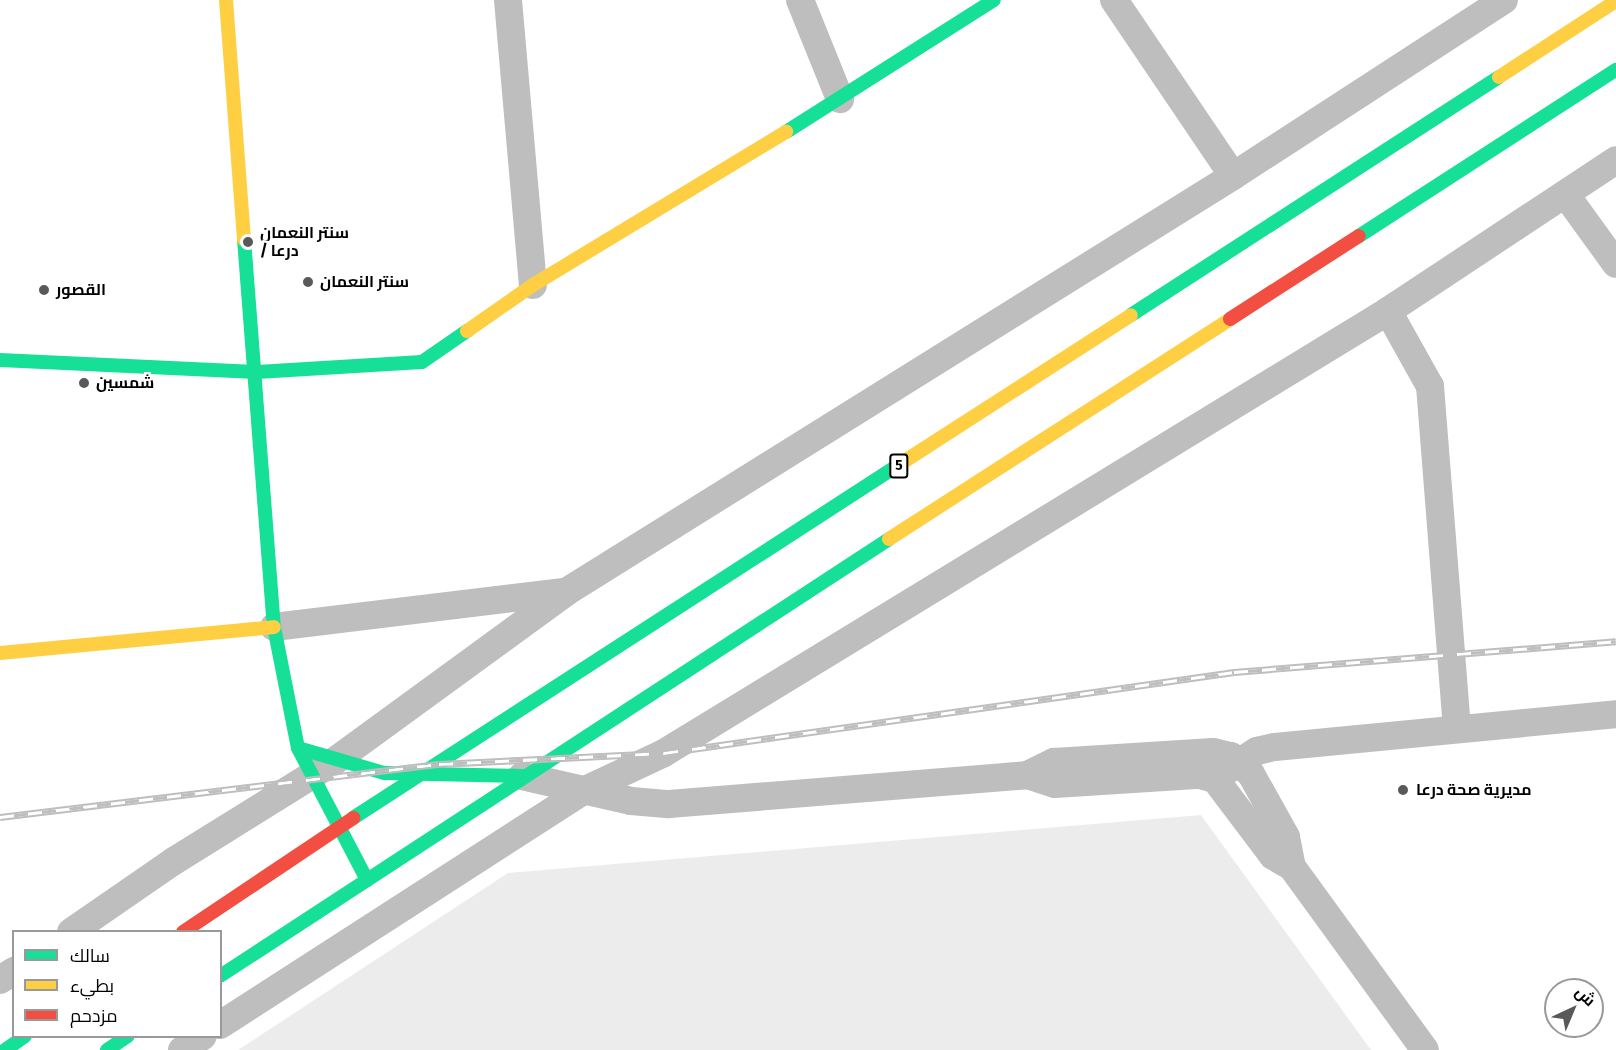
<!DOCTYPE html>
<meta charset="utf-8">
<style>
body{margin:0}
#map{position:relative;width:1616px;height:1050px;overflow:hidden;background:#fff;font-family:"Fira Sans Condensed",Cairo,sans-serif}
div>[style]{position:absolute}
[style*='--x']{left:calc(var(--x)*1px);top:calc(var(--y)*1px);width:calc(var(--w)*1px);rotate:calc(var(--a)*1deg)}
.green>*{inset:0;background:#ececec}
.street>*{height:28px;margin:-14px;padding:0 14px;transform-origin:14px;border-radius:14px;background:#bebebe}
.fast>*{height:14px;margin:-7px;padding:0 7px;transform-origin:7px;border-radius:7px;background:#16e098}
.slow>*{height:14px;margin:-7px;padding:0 7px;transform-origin:7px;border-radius:7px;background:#ffcf43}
.jam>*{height:14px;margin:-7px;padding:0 7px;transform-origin:7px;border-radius:7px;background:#f24e42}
.rail>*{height:7px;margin-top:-3.5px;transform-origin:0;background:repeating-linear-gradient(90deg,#fff 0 14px,#bebebe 0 28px);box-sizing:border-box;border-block:2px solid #bebebe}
.dots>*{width:16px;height:16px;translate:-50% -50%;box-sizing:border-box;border:3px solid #fff;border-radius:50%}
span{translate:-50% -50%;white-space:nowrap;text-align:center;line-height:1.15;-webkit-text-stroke:5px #fff;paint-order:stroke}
.shield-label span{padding:2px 4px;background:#fff;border:2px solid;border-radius:4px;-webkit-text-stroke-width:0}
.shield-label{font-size:15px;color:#000;font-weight:700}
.poi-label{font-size:16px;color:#000;font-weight:700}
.left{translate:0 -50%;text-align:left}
.legend{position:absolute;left:12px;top:930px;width:210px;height:108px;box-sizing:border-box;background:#fff;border:2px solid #999;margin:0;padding:8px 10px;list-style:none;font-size:18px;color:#000}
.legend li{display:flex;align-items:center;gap:12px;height:30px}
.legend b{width:30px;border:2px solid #999}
.north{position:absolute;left:1544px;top:978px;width:60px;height:60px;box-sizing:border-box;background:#fff;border:2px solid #999;border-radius:50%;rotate:44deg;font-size:16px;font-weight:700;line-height:24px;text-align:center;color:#000}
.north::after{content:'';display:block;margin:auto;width:21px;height:27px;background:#595959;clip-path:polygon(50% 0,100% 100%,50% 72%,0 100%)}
</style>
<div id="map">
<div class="green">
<i style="clip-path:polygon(1201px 815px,1371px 1050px,238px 1050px,508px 873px)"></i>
</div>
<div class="street">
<i style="--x:508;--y:0;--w:286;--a:85"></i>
<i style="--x:800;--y:0;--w:107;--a:68"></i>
<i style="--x:1114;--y:0;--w:212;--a:55.9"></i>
<i style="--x:1566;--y:195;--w:85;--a:54.1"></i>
<i style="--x:1388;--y:311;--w:86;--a:60.8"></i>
<i style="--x:1430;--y:386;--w:344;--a:85.5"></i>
<i style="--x:274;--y:627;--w:292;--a:-6.9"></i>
<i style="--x:1226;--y:771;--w:37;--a:-33"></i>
<i style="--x:1257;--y:751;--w:18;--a:-13"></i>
<i style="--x:1275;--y:747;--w:343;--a:-5.5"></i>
<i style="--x:1027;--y:775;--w:29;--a:18"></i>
<i style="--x:1055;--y:784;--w:145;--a:-3.6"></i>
<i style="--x:1200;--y:775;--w:16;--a:15"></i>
<i style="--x:1215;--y:779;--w:96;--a:53"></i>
<i style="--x:1273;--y:856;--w:22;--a:30"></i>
<i style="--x:1292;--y:867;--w:226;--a:54"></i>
<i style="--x:522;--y:776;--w:112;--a:12.9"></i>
<i style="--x:631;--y:801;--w:38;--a:5"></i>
<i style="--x:669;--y:804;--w:359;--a:-4.6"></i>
<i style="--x:1027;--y:775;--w:30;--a:-26"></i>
<i style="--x:1054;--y:762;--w:159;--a:-3.6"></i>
<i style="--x:1213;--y:752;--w:18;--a:13"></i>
<i style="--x:1231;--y:756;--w:27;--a:42"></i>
<i style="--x:1251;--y:774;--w:72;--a:60.9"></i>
<i style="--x:1286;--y:837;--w:31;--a:79"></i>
<i style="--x:71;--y:932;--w:125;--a:-34.6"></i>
<i style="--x:174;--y:861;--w:191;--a:-31.9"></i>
<i style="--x:336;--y:760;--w:285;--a:-36.1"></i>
<i style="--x:566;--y:592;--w:786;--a:-31.95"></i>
<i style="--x:1233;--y:176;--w:323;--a:-33"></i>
<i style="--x:0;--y:980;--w:17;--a:-33"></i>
<i style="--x:220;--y:1025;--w:432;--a:-32.8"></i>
<i style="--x:583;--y:791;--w:89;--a:-25.1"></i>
<i style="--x:664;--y:753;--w:848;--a:-31.4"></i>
<i style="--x:1388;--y:311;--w:273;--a:-33.5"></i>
<i style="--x:182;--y:1050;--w:25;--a:-34"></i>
</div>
<div class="fast">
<i style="--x:786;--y:132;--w:246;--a:-32.4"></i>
<i style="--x:1359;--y:236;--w:306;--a:-32.9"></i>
<i style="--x:244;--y:239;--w:389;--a:85.6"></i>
<i style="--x:274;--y:627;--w:123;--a:78.8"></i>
<i style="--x:298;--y:748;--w:149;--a:62.4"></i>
<i style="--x:1131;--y:315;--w:438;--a:-32.9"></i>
<i style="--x:0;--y:360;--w:257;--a:2.7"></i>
<i style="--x:257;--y:372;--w:165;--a:-3.5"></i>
<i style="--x:422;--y:362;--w:55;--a:-34.6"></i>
<i style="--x:298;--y:748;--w:90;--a:16.2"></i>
<i style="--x:384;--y:773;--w:138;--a:1.2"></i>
<i style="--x:353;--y:818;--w:648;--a:-32.91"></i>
<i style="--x:220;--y:976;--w:799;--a:-33.15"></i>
<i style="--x:5;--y:1050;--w:24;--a:-35"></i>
<i style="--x:107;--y:1050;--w:25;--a:-34"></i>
</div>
<div class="slow">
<i style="--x:226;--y:0;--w:240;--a:85.7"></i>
<i style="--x:1499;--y:77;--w:140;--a:-33"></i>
<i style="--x:467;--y:331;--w:80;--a:-34.9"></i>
<i style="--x:533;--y:285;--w:296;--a:-31.2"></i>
<i style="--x:897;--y:466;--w:278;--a:-32.8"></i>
<i style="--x:889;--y:539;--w:406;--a:-32.8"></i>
<i style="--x:0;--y:653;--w:275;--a:-5.4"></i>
</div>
<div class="jam">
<i style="--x:1230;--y:319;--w:153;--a:-32.8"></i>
<i style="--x:183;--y:932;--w:205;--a:-33.8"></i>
</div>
<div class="rail">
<i style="--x:0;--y:817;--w:442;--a:-6.9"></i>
<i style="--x:439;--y:764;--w:225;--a:-2.8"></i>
<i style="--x:664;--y:753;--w:576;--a:-8.09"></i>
<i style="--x:1234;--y:672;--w:383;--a:-4.6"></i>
</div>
<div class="dots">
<i style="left:248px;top:242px;background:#595959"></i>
<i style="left:308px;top:282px;background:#595959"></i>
<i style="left:44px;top:290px;background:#595959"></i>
<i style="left:84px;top:383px;background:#595959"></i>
<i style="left:1403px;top:790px;background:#595959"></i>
</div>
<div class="shield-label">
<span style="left:899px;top:466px">5</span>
</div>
<div class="poi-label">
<span class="left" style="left:260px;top:242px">سنتر النعمان<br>/ درعا</span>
<span class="left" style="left:320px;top:282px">سنتر النعمان</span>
<span class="left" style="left:56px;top:290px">القصور</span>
<span class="left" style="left:96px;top:383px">شمسين</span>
<span class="left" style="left:1416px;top:790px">مديرية صحة درعا</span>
</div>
<ul class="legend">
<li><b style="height:8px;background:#16e098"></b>سالك</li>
<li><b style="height:8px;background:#ffcf43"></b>بطيء</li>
<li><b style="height:8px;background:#f24e42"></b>مزدحم</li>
</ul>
<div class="north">ش</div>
</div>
